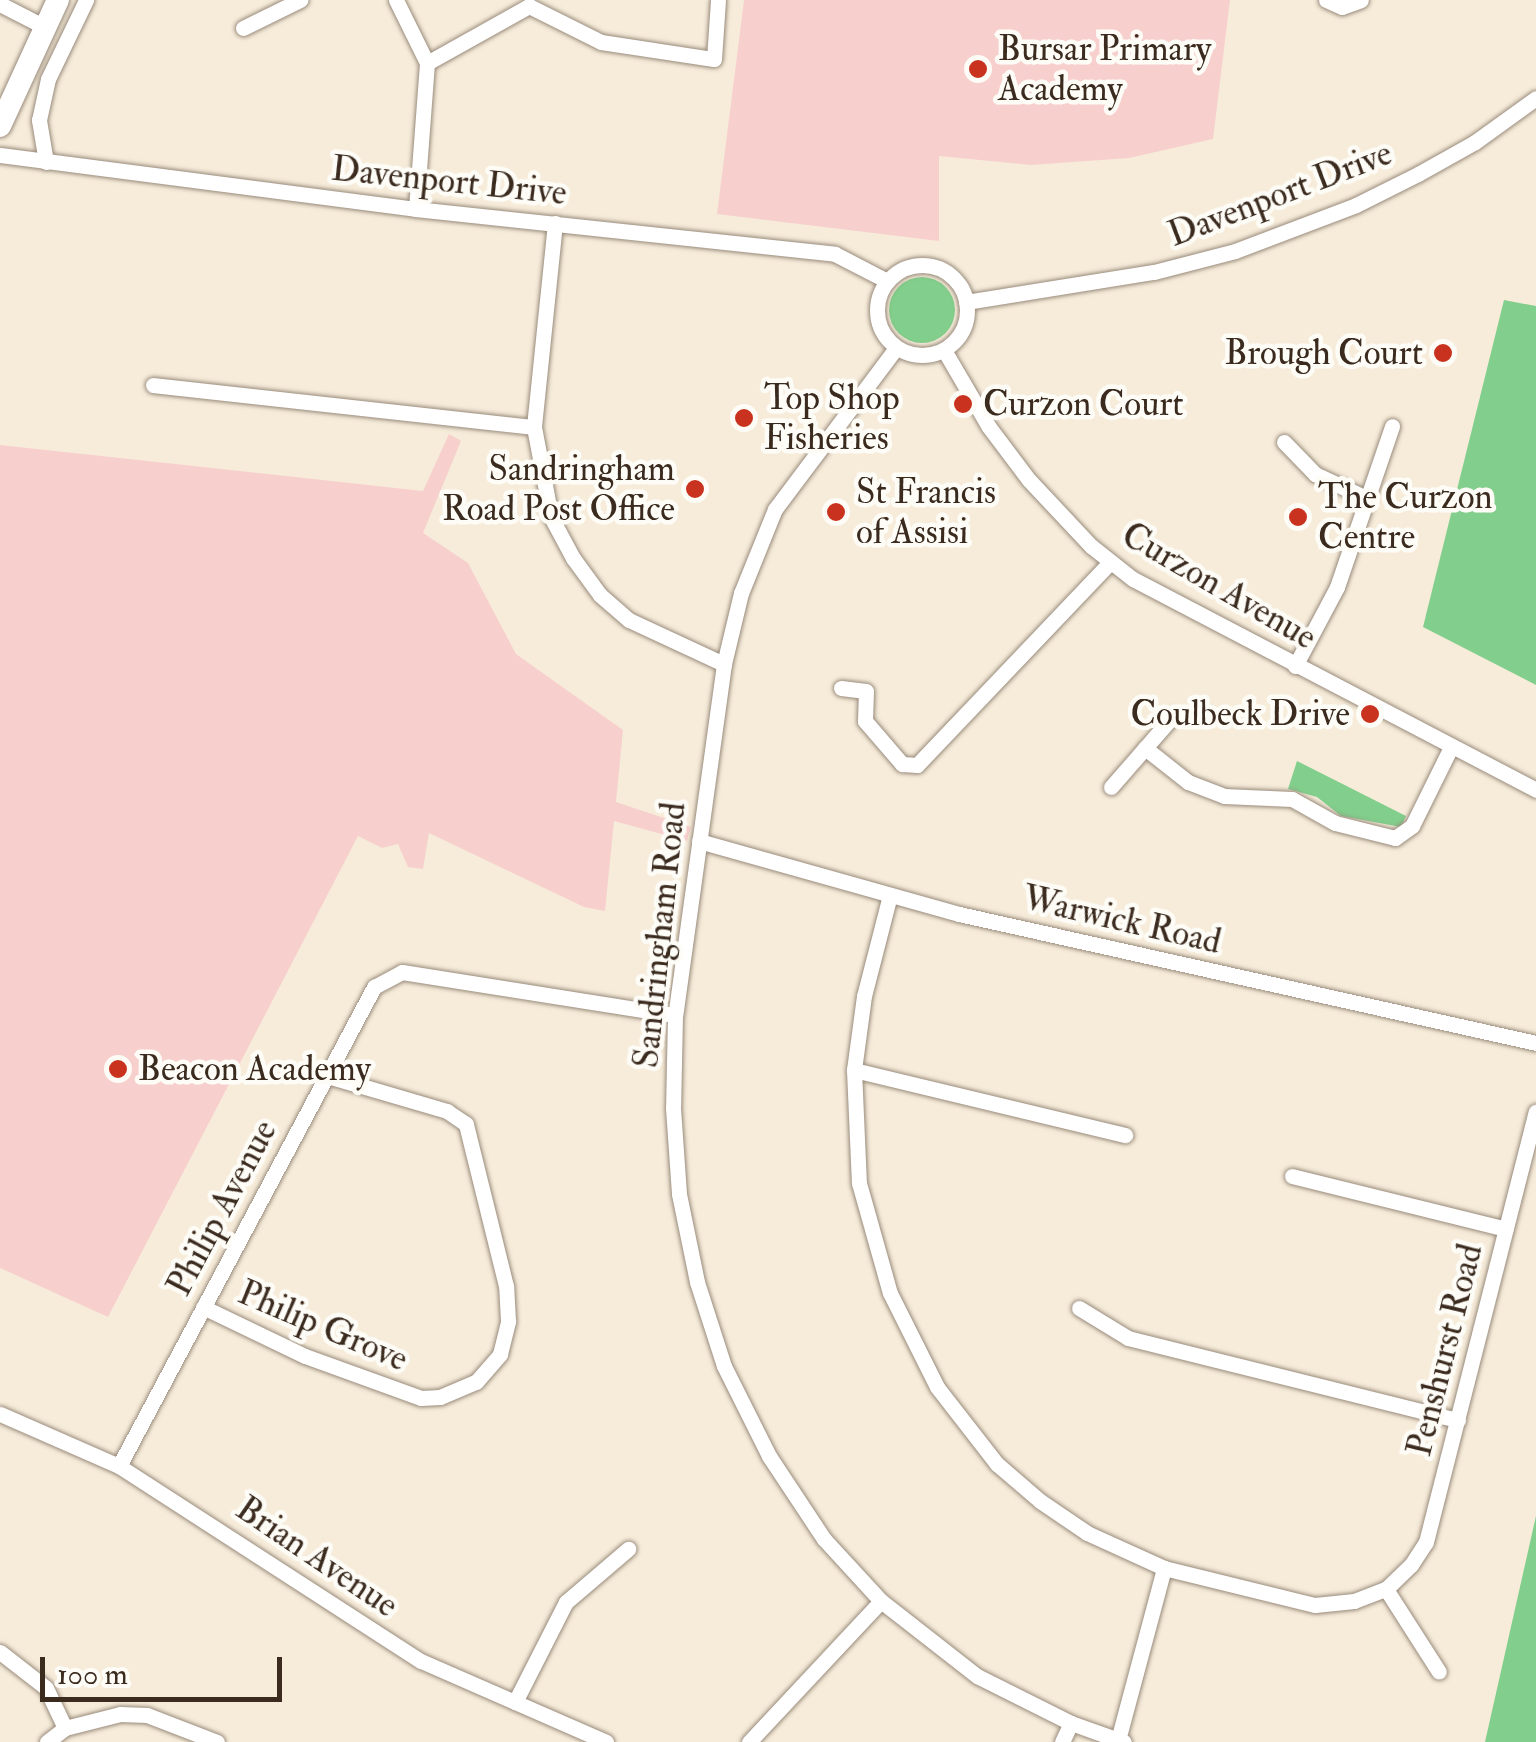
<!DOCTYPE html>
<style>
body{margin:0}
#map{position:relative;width:1536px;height:1742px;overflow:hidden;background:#f7ecda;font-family:"IM FELL Double Pica",serif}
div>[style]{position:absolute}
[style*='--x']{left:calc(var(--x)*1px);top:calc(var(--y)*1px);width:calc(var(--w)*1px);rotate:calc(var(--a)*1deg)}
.built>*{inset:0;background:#f7d0ce}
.green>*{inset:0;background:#82ce8c}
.round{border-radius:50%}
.roads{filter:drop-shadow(0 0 2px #998b7c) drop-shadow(0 0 2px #998b7c)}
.minor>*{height:15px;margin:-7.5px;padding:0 7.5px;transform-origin:7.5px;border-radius:7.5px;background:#fff}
.minor>.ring{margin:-7.5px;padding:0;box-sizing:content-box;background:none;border:15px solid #fff;border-radius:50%}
.primary>*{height:22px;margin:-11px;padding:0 11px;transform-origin:11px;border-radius:11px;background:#fff}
.dots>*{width:28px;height:28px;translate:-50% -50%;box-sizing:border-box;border:5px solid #fdfcf7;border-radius:50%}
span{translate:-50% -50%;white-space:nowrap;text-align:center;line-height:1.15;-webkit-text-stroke:9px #fdfcf7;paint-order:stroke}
.poi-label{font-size:35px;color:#3b2a1e}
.left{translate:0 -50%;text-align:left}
.right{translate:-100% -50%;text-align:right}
.street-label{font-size:35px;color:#3b2a1e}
.scale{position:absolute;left:40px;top:1657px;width:242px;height:45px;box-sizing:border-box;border:5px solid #3b2a1e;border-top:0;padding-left:12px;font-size:30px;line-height:35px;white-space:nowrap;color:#3b2a1e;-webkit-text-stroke:8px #fdfcf7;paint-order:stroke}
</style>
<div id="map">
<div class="built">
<i style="clip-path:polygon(744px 0,1230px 0,1213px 139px,1129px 158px,1031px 165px,939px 156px,939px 241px,717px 214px)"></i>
<i style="clip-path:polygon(449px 434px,461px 441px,423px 533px,468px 563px,516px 654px,623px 730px,616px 802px,691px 827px,687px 841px,614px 821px,605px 911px,584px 907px,429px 833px,423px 869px,408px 867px,398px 844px,382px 848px,358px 836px,108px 1317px,0 1268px,0 445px,423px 491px)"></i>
</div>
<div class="green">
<i class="round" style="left:889px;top:277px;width:66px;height:66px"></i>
<i style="clip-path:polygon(1504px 300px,1536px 306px,1536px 685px,1423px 627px)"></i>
<i style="clip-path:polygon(1297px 761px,1406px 816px,1401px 827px,1341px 816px,1317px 797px,1288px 789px)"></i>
<i style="clip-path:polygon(1536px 1516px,1536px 1742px,1485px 1742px)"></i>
</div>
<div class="roads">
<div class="minor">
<i style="--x:396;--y:0;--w:70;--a:63.8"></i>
<i style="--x:427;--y:63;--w:146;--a:94.3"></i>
<i style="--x:1326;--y:0;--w:17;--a:24"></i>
<i style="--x:1342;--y:7;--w:20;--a:-20"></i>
<i style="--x:0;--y:4;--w:51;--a:27.1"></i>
<i style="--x:243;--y:28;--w:64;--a:-26.2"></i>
<i style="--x:427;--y:63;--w:117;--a:-29.2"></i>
<i style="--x:529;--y:6;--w:80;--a:26.6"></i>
<i style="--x:601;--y:42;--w:114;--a:8.6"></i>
<i style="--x:714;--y:59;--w:59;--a:-86.1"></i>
<i style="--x:0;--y:155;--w:419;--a:7.4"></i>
<i style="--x:416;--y:209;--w:421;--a:6.1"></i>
<i style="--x:835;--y:254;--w:59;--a:27.4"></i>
<i style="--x:46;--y:162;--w:43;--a:-99.5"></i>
<i style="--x:39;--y:120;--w:42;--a:-77.6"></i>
<i style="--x:48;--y:79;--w:88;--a:-64.3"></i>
<i style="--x:555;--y:223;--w:205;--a:95.9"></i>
<i style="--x:534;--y:427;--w:92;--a:79.3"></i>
<i style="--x:551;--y:517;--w:47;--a:61.8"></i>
<i style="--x:573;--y:558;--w:46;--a:53.9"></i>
<i style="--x:600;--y:595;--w:38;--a:41"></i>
<i style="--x:629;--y:620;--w:105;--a:24.9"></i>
<i class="ring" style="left:877px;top:265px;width:75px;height:75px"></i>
<i style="--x:966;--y:302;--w:190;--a:-9.1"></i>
<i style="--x:1154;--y:272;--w:84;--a:-14.5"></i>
<i style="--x:1235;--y:251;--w:129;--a:-20.8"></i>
<i style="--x:1356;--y:205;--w:69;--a:-26.6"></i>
<i style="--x:1418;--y:174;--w:65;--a:-29.3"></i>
<i style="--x:1475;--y:142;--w:75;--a:-35.8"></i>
<i style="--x:896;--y:348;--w:201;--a:126.9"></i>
<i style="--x:775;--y:509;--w:91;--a:112"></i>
<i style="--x:741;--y:593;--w:73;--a:103.5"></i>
<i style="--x:724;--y:664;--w:354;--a:97.9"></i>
<i style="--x:675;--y:1015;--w:93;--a:91.2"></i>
<i style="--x:673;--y:1108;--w:86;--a:86"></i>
<i style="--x:679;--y:1194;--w:90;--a:78.4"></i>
<i style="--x:697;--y:1282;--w:88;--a:72.2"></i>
<i style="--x:724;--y:1366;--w:101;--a:63.4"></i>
<i style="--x:769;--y:1456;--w:100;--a:56.5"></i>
<i style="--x:824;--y:1539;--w:84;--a:47.4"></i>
<i style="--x:881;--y:1601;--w:122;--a:38"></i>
<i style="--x:977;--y:1676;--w:105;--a:26.6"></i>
<i style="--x:1071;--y:1723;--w:56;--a:19.7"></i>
<i style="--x:944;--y:350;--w:89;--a:59.7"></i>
<i style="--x:989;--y:427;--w:66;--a:53"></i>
<i style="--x:1029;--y:480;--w:91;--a:46.8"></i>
<i style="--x:1091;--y:546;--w:53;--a:38.2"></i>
<i style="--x:1133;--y:579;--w:455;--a:27.6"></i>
<i style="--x:153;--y:385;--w:383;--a:6.3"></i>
<i style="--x:1284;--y:442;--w:45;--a:45.9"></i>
<i style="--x:1315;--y:474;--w:56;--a:25.2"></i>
<i style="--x:1295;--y:666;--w:89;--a:-62"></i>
<i style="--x:1337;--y:587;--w:170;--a:-71.1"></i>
<i style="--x:841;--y:688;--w:25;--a:7"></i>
<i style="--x:866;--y:691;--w:30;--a:92"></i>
<i style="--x:865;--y:721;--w:57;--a:49.3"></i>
<i style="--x:902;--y:764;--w:15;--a:4"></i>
<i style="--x:917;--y:765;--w:280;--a:-46.4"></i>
<i style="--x:1173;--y:716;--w:43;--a:131.2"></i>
<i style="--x:1145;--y:748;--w:55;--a:38.3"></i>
<i style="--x:1188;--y:782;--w:39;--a:21"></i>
<i style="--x:1224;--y:796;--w:68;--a:2.5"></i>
<i style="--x:1292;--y:799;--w:49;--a:29.2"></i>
<i style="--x:1335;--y:823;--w:62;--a:14"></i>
<i style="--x:1395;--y:838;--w:21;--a:-35"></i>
<i style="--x:1412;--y:826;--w:88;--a:-63.7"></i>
<i style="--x:1111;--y:787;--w:52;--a:-48.9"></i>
<i style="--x:699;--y:841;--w:270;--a:15.7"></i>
<i style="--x:959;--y:914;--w:591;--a:12.6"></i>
<i style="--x:890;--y:895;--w:104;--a:104.4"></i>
<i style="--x:864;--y:996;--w:75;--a:97.7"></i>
<i style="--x:854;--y:1070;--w:113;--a:87.5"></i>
<i style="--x:859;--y:1183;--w:114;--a:74.3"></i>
<i style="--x:890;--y:1293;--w:105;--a:63.4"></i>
<i style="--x:937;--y:1387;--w:98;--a:52.1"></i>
<i style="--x:997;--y:1464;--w:57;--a:40.7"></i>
<i style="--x:1040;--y:1501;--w:57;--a:34.2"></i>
<i style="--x:1087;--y:1533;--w:85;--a:24.4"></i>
<i style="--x:1164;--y:1568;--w:155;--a:13.8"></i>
<i style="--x:1315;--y:1605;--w:39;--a:-6"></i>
<i style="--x:1354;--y:1601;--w:34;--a:-21"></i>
<i style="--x:1386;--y:1589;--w:35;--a:-44"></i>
<i style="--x:1411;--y:1565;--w:27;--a:-57"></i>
<i style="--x:1426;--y:1542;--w:444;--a:-75.7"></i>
<i style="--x:854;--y:1070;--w:279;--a:13.5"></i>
<i style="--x:1292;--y:1176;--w:220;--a:13.9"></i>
<i style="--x:203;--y:1307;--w:113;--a:25.7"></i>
<i style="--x:305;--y:1356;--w:123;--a:19.9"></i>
<i style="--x:421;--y:1398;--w:19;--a:-3"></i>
<i style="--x:440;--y:1397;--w:39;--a:-23"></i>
<i style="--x:476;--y:1382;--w:37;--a:-49"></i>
<i style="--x:500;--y:1354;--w:34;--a:-76"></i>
<i style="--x:508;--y:1321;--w:35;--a:-93"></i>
<i style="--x:506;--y:1286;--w:167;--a:-103.9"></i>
<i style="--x:466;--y:1124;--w:23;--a:-146"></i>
<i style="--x:447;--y:1111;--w:125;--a:-163.7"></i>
<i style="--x:1079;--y:1308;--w:57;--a:31.5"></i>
<i style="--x:1128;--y:1338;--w:340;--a:14"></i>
<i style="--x:0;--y:1414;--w:130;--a:23.6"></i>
<i style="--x:119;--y:1466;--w:359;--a:32.9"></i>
<i style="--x:421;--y:1661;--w:202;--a:23.6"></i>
<i style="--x:119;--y:1466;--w:543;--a:-61.97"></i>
<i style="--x:374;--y:987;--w:32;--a:-28"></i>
<i style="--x:402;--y:972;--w:276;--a:9"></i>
<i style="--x:1386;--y:1589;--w:98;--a:57.4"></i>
<i style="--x:0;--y:1652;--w:58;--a:38"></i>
<i style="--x:46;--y:1688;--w:44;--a:64.6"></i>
<i style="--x:515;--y:1702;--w:112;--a:-63"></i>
<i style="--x:566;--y:1602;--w:82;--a:-40.5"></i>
<i style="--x:1118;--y:1740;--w:178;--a:-75"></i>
<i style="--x:47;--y:1742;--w:23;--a:-38"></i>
<i style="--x:65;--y:1728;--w:57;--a:-14.3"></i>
<i style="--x:120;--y:1714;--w:27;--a:2"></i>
<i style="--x:147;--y:1715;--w:75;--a:21.1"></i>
<i style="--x:749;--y:1742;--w:193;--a:-46.9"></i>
<i style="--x:1062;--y:1742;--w:21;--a:-65"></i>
</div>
<div class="primary">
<i style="--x:0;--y:126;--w:139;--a:-65.3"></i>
</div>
</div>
<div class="dots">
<i style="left:978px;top:69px;background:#c8321e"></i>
<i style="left:1443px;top:353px;background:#c8321e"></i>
<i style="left:963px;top:404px;background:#c8321e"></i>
<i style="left:744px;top:418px;background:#c8321e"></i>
<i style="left:695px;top:489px;background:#c8321e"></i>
<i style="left:836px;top:512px;background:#c8321e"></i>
<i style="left:1298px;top:517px;background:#c8321e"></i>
<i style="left:1370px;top:714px;background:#c8321e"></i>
<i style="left:118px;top:1069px;background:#c8321e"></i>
</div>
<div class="poi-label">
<span class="left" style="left:998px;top:69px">Bursar Primary<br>Academy</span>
<span class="right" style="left:1423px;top:353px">Brough Court</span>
<span class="left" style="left:764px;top:418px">Top Shop<br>Fisheries</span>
<span class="left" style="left:983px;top:404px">Curzon Court</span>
<span class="right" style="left:675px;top:489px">Sandringham<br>Road Post Office</span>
<span class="left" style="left:856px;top:512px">St Francis<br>of Assisi</span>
<span class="left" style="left:1318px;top:517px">The Curzon<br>Centre</span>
<span class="right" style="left:1350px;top:714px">Coulbeck Drive</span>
<span class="left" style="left:138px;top:1069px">Beacon Academy</span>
</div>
<div class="street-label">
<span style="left:449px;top:181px;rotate:6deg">Davenport Drive</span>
<span style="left:1280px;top:194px;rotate:-21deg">Davenport Drive</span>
<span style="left:1219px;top:586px;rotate:30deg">Curzon Avenue</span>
<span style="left:1122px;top:920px;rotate:13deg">Warwick Road</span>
<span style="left:660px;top:935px;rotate:-84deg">Sandringham Road</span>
<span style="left:222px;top:1208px;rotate:-62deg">Philip Avenue</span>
<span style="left:323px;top:1326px;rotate:23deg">Philip Grove</span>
<span style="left:1445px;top:1350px;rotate:-76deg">Penshurst Road</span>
<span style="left:317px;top:1557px;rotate:34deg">Brian Avenue</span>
</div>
<div class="scale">100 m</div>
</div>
